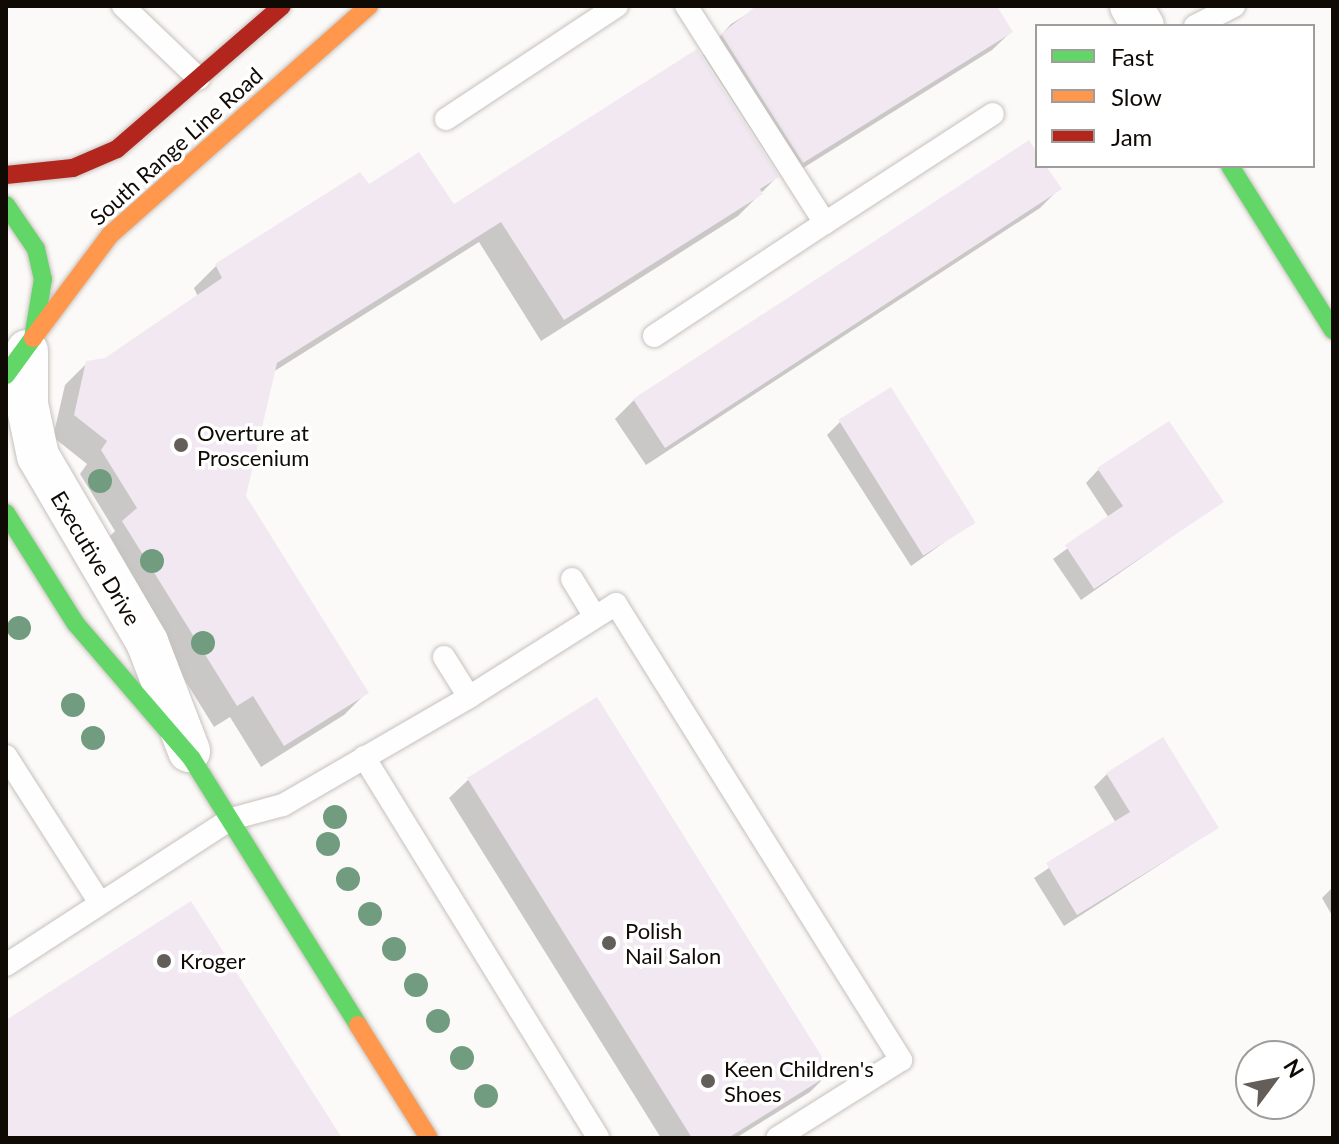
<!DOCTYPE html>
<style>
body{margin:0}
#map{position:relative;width:1339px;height:1144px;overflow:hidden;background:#fcfaf8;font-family:Lato,sans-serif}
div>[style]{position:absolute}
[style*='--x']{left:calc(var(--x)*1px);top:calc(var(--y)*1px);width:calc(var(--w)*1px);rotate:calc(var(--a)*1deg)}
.shadow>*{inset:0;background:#0003}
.building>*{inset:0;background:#f1e8f2;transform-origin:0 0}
.roads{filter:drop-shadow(0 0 2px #c6c1bd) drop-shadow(0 0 2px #c6c1bd)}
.lane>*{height:22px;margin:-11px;padding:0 11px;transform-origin:11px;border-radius:11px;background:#fffefe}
.street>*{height:42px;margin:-21px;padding:0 21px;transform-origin:21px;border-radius:21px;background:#fffefe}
.fast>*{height:18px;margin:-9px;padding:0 9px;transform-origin:9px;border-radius:9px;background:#63d668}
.slow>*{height:18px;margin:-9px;padding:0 9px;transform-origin:9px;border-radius:9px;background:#ff974d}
.jam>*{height:18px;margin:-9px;padding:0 9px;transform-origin:9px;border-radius:9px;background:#b3261e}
.trees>*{width:24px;height:24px;margin:-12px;border-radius:50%;background:#729c7f}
.dots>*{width:22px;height:22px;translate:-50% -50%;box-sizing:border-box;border:4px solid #fff;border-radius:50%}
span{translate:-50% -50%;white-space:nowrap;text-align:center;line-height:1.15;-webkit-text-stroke:7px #fff;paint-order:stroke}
.street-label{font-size:22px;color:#100a05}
.poi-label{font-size:22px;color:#100a05}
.left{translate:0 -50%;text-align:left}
.frame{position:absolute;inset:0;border:8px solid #100a05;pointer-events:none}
.legend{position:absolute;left:1035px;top:24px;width:280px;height:144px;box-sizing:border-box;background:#fff;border:2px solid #9f9d9b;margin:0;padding:10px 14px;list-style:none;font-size:24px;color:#100a05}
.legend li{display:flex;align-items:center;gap:16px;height:40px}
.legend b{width:40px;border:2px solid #9f9d9b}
.north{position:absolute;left:1235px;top:1040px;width:80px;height:80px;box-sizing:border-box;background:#fff;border:2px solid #9f9d9b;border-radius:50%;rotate:58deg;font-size:22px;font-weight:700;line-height:32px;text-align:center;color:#100a05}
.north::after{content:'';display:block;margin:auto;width:28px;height:36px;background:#635e5a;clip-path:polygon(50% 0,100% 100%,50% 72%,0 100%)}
</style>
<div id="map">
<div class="shadow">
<i style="clip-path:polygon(760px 6px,995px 6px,1011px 32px,992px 50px,784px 180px,703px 55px,731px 24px)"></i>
<i style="clip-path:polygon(1037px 156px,1037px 166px,1044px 166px,1059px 189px,1040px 208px,646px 465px,615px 419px,634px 400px)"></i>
<i style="clip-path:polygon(777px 177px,738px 216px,541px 341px,479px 242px,273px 372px,244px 496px,367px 692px,344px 715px,261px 767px,230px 717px,214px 727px,101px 545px,115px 531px,80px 474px,87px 464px,53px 437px,65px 385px,87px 363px,106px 359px,198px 297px,194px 288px,216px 266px,368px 187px,453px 207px)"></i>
<i style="clip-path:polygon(840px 422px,974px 521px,911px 566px,827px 435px)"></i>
<i style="clip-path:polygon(1098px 470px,1221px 502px,1081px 600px,1053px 559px,1109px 518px,1086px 483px)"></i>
<i style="clip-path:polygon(596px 699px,829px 1073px,810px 1092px,736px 1138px,661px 1138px,449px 798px,468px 780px)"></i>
<i style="clip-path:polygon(1107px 774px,1217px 828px,1064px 926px,1034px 878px,1116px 823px,1094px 787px)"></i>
<i style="clip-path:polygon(1333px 887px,1333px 917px,1322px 898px)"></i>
</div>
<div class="building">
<i style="clip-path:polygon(756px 6px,997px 6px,1013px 32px,803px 163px,721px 34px)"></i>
<i style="clip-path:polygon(697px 49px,779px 177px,760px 189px,763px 194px,564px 320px,501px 222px,277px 363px,246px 496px,369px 693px,284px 746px,253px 696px,237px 706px,122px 521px,137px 508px,101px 450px,107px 441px,74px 415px,86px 361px,105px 358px,222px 278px,215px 264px,360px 172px,369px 184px,419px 152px,454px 204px)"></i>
<i style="clip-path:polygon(1029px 140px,1037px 152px,1037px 166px,1046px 166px,1062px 189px,665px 448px,633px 399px)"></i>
<i style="left:891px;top:387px;width:160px;height:62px;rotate:58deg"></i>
<i style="clip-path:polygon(1169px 421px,1224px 502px,1094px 589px,1065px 545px,1123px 506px,1097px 468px)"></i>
<i style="clip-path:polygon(597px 697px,832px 1073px,728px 1138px,692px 1138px,467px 778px)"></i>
<i style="clip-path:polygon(1163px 737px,1219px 828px,1077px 915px,1046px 863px,1130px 812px,1106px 773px)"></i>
<i style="clip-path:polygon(191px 901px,342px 1138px,6px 1138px,6px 1020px)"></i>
</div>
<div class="roads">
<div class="lane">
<i style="--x:123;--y:6;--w:105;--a:43.8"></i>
<i style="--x:1195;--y:26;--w:44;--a:-27.1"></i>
<i style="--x:446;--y:119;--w:205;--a:-33.5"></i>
<i style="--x:825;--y:223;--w:200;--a:-33"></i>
<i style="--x:654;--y:336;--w:205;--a:-33.5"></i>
<i style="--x:825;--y:223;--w:258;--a:-122.6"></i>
<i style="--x:572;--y:579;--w:44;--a:58.8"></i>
<i style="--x:444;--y:657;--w:47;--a:58"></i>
<i style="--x:6;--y:756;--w:174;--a:57.4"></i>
<i style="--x:364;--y:757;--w:447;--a:58.4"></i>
<i style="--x:6;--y:965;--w:268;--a:-33"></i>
<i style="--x:231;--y:819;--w:54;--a:-15.1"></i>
<i style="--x:283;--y:805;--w:215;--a:-30.1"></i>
<i style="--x:469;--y:697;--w:174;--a:-32.3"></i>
<i style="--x:616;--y:604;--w:538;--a:57.99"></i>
<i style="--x:901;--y:1060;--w:146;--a:147.8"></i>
</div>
<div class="street">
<i style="--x:1131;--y:6;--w:23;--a:59"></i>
<i style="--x:27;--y:351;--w:53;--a:90"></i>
<i style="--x:27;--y:404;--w:53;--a:78.1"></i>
<i style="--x:38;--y:456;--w:216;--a:59.6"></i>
<i style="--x:147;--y:642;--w:117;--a:68.9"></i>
</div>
<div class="fast">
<i style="--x:1230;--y:166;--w:194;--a:57.9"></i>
<i style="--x:6;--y:205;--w:53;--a:55.7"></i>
<i style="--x:36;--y:249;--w:31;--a:77"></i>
<i style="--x:43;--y:279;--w:60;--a:99.6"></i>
<i style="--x:33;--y:338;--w:46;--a:126.1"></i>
<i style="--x:6;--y:513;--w:131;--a:57.8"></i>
<i style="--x:76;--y:624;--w:178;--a:49.3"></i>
<i style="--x:192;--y:759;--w:314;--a:58"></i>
</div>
<div class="slow">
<i style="--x:33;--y:338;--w:129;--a:-53.2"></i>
<i style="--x:110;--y:235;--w:346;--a:-41.5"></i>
<i style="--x:358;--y:1025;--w:133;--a:57.9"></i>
</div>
<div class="jam">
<i style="--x:6;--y:175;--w:67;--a:-6"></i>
<i style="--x:73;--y:168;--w:48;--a:-23.4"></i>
<i style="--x:117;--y:149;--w:218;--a:-40.9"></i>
</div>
</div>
<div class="trees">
<i style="left:100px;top:481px"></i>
<i style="left:152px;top:561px"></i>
<i style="left:19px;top:628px"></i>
<i style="left:203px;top:643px"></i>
<i style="left:73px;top:705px"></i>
<i style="left:93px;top:738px"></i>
<i style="left:335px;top:817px"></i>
<i style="left:328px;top:844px"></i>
<i style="left:348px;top:879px"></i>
<i style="left:370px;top:914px"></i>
<i style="left:394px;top:949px"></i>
<i style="left:416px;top:985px"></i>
<i style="left:438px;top:1021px"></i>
<i style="left:462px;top:1058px"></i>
<i style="left:486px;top:1096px"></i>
</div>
<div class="dots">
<i style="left:181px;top:445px;background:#635e5a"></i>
<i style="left:609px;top:943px;background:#635e5a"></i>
<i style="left:164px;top:961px;background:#635e5a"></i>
<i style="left:708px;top:1081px;background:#635e5a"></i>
</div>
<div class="street-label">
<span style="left:176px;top:146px;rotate:-42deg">South Range Line Road</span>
<span style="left:96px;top:558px;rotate:59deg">Executive Drive</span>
</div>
<div class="poi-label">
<span class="left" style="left:197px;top:445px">Overture at<br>Proscenium</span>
<span class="left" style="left:625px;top:943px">Polish<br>Nail Salon</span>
<span class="left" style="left:180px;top:961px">Kroger</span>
<span class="left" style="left:724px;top:1081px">Keen Children's<br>Shoes</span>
</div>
<div class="frame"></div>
<ul class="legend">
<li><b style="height:10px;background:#63d668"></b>Fast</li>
<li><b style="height:10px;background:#ff974d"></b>Slow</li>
<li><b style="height:10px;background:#b3261e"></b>Jam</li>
</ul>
<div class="north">N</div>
</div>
